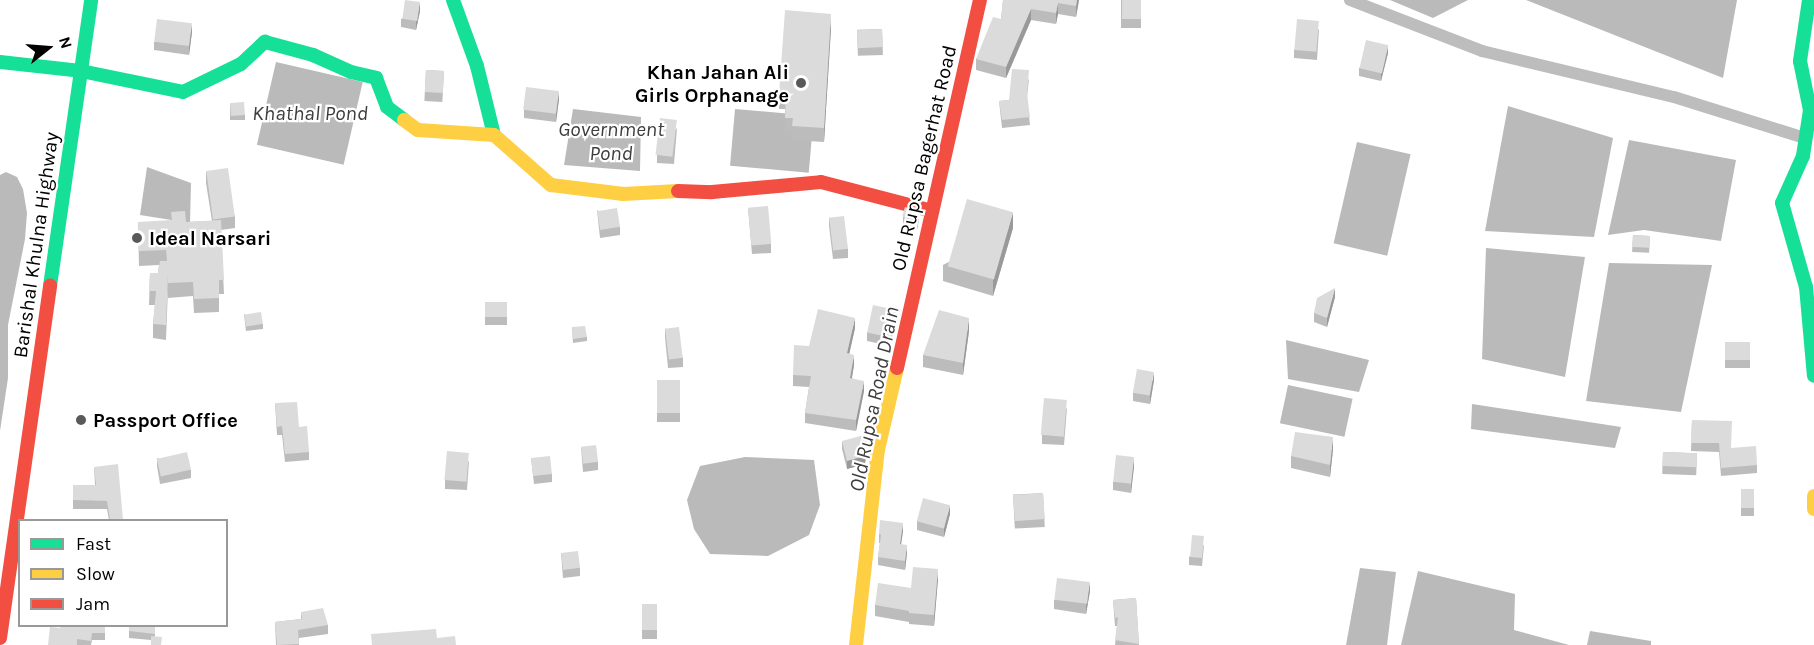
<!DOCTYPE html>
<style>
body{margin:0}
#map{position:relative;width:1814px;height:645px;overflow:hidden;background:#fff;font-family:Karla,sans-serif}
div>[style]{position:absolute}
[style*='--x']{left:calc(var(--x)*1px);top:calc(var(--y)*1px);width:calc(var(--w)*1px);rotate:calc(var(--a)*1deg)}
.water>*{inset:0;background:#bababa;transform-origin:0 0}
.street>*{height:12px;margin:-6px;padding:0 6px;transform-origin:6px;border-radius:6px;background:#bdbdbd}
.fast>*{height:14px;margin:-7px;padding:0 7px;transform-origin:7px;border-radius:7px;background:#16e098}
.slow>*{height:14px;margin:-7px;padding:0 7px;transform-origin:7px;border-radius:7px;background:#ffcf43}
.jam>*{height:14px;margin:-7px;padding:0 7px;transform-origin:7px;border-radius:7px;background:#f24e42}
.wall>*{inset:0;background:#bcbcbc;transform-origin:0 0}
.shaded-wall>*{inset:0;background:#999}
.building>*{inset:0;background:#dbdbdb;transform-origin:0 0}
.dots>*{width:16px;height:16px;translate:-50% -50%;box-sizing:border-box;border:3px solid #fff;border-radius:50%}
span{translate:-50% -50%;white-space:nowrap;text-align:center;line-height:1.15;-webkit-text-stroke:4.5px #fff;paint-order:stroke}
.poi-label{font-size:20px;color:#000;font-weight:700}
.right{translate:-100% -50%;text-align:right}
.left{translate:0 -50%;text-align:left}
.street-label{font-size:20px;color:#000}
.water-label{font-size:21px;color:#3d3d3d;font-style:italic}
.legend{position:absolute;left:18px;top:519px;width:210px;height:108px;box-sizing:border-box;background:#fff;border:2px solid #999;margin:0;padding:8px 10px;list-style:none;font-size:18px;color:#000}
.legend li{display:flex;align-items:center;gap:12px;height:30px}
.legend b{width:30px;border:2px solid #999}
.north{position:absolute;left:18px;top:18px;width:60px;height:60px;-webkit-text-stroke:4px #fff;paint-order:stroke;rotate:73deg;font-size:16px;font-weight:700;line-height:24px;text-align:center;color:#000}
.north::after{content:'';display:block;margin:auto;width:21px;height:27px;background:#000;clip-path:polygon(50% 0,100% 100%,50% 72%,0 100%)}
</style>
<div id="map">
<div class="water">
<i style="clip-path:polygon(1390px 0,1468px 0,1433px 18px)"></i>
<i style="clip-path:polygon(1526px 0,1737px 0,1723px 78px)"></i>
<i style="left:276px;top:62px;width:89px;height:85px;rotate:13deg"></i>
<i style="clip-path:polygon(1508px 106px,1613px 138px,1594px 237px,1485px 231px)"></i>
<i style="clip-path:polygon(573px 109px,641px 117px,640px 171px,564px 165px)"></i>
<i style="left:735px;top:109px;width:79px;height:57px;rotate:5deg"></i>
<i style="clip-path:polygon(1629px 140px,1736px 160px,1721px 241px,1644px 230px,1608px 235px)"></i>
<i style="left:1357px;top:142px;width:55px;height:104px;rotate:13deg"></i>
<i style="clip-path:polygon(147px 167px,191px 183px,190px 223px,140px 215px)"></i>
<i style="clip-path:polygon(6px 172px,17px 177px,23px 189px,27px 213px,25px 239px,8px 325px,8px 378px,0 431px,0 175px)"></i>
<i style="clip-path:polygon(1486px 248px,1585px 257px,1565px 377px,1482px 359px)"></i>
<i style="clip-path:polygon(1609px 263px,1712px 265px,1681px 412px,1586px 401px)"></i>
<i style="clip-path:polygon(1286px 340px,1369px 360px,1359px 392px,1288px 379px)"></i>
<i style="left:1288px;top:385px;width:66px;height:39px;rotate:12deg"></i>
<i style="clip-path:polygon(1472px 404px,1621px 427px,1615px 448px,1471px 429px)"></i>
<i style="clip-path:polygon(745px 457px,814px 460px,820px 505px,809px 535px,768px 556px,710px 554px,694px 529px,687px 500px,700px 466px)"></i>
<i style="clip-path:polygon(1360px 568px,1396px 572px,1387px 645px,1346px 645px)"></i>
<i style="clip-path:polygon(1418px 571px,1515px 594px,1514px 630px,1569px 645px,1401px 645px)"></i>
<i style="clip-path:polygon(1590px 631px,1651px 641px,1651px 645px,1587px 645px)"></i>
</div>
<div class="street">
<i style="--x:1350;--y:0;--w:142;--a:21.1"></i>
<i style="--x:1482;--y:51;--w:197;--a:13.5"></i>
<i style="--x:1674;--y:97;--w:137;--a:17.4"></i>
</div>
<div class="fast">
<i style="--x:453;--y:0;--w:70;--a:70"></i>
<i style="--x:477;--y:66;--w:71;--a:76.2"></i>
<i style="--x:1809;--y:0;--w:62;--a:98.4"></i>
<i style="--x:1800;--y:61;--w:50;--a:78.5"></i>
<i style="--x:1810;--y:110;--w:47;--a:98.7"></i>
<i style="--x:1803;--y:156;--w:51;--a:114.1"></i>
<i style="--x:1782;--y:203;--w:87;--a:74.1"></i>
<i style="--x:1806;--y:287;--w:89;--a:84.9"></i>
<i style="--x:0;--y:62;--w:81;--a:6.3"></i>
<i style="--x:81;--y:71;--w:104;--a:11.6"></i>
<i style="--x:183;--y:92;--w:64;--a:-25.8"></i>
<i style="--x:241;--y:64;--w:33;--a:-43"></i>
<i style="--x:265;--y:42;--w:50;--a:15.2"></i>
<i style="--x:313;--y:55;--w:42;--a:24.1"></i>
<i style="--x:351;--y:72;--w:26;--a:13"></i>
<i style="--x:376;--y:78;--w:31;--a:69"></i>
<i style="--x:387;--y:107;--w:21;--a:37"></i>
<i style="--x:50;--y:286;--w:289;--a:-81.8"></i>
</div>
<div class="slow">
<i style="--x:404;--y:120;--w:17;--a:36"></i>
<i style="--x:418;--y:130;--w:76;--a:3.8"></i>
<i style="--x:494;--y:135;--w:76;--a:41.3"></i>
<i style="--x:551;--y:185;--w:73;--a:7.1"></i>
<i style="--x:623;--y:194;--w:55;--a:-3.1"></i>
<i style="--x:1814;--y:496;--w:13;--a:90"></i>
<i style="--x:856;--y:645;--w:196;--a:-83.6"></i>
<i style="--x:878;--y:450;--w:84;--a:-77"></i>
</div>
<div class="jam">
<i style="--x:678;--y:191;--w:34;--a:2"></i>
<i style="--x:712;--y:192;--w:109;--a:-5.2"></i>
<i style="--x:821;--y:182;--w:115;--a:14.6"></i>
<i style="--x:897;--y:368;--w:377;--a:-77.3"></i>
<i style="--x:0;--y:638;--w:356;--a:-81.9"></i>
</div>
<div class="wall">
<i style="clip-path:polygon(1003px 0,1079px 0,1076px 17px,1058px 14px,1056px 24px,1031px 20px,1006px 78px,976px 70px,976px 59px,1001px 19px)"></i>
<i style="left:1121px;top:0;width:20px;height:28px"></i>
<i style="clip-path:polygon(420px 11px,416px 30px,401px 27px,401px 19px)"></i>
<i style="clip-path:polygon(831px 28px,824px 142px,792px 140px,792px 133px,785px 133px,785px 109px,779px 109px,779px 94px)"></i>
<i style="left:882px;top:29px;width:26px;height:25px;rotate:88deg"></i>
<i style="clip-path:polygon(1319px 29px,1317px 60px,1294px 58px,1294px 50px)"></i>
<i style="clip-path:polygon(192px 32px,189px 55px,154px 50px,154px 42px)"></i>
<i style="clip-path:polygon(1388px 53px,1381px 81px,1359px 76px,1359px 68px)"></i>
<i style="left:426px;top:70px;width:18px;height:31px;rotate:3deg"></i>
<i style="clip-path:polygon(1029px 79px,1027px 97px,1030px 125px,1002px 128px,999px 101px,1009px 100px)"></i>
<i style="clip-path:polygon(559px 99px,556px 122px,524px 118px,524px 110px)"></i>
<i style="clip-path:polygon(230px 103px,245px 115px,245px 120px,230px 120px)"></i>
<i style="clip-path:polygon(677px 128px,674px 164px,657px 163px,657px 155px)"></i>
<i style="clip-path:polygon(206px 171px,235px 216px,235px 228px,221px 230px,224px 294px,219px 294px,219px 312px,194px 313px,193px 296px,168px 298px,168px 288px,166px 340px,153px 338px,153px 324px,155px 305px,149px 305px,150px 273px,158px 273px,159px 265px,139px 266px,138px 222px,186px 222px,212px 221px,206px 183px)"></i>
<i style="clip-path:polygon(748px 208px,771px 244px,771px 253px,752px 254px)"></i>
<i style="clip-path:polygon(597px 210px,620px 227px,620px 235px,600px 238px)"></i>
<i style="clip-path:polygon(829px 217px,848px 249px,848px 258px,833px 259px,829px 226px)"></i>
<i style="clip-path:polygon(903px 217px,919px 219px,917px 229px,903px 226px)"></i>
<i style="clip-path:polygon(1013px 228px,993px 296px,943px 281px,943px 265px)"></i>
<i style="left:1633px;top:235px;width:17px;height:17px;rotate:3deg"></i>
<i style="clip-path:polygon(1335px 297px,1327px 327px,1314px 322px,1314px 313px)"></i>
<i style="left:485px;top:302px;width:22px;height:23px"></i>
<i style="clip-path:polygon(244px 314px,263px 324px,263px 329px,246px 331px)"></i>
<i style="clip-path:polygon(896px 319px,890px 346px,867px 341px,867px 332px)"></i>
<i style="clip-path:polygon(572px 327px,587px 337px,587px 341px,573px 343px)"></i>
<i style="clip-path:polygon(665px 328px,683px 358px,683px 367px,668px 368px,665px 337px)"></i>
<i style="clip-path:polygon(855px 328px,849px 354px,854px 365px,852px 378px,864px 391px,856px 431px,805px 423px,805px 413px,809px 387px,793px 386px,793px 375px,809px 346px)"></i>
<i style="clip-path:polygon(969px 331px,963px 375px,923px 367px,923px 355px)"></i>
<i style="left:1750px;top:342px;width:26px;height:25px;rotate:90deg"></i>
<i style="left:657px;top:380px;width:23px;height:42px"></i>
<i style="clip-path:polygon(1154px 380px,1150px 404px,1133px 401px,1133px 393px)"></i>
<i style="clip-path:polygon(275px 403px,299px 427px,309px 452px,309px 460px,285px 462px,282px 435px,277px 435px)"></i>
<i style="clip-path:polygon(1067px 408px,1064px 445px,1042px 444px,1042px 435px)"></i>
<i style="clip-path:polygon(1692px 420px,1731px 448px,1757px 465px,1757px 473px,1721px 476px,1719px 452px,1691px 451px)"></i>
<i style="clip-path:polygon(842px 441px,868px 442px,865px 464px,847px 469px,842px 449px)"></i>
<i style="clip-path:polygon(581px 447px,598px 462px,598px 470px,583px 472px)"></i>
<i style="clip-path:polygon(1333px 449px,1330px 477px,1291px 468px,1291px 456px)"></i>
<i style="left:1663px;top:452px;width:34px;height:22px;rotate:2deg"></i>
<i style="clip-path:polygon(157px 458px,191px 470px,191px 478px,160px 484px,157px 466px)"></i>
<i style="clip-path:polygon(531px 458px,552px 474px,552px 482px,534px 484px)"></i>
<i style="clip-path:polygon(469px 461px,467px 490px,445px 489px,445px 480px)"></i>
<i style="clip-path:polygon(1134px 466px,1131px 493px,1113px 490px,1113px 482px)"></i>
<i style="clip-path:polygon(94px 467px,123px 520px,109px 520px,107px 509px,73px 509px,73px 485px,95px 485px)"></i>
<i style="left:1741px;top:489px;width:13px;height:27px"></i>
<i style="left:1043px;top:493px;width:34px;height:30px;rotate:87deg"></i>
<i style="clip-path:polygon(950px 514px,944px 537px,917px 530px,917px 521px)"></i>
<i style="clip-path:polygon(903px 531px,901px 544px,907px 553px,905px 570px,878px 565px,878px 557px,880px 543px,879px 543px,879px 534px)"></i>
<i style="clip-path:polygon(1204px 545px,1202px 566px,1189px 565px,1189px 557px)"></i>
<i style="clip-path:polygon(561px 553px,580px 568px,580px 576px,563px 578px)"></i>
<i style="clip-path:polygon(938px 579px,934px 626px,909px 624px,909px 622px,875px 616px,875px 605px,911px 588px)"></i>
<i style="clip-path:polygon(1090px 591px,1086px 614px,1054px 609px,1054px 600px)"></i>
<i style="clip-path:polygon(1136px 598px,1139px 645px,1115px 645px,1117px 626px,1115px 626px,1113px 600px)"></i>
<i style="left:642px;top:604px;width:15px;height:35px"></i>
<i style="clip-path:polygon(301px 612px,328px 625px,328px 634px,299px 638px,299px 645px,276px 645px,275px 622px,301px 619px)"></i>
<i style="clip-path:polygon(105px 626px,105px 640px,92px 640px,91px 645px,48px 645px,60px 628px)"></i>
<i style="clip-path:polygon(129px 626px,155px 626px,155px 636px,151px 640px,129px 638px)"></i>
</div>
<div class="shaded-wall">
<i style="clip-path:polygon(1077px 0,1079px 0,1076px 17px,1076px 6px)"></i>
<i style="clip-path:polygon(420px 2px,420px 11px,416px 30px,416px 22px)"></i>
<i style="clip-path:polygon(1058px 3px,1058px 14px,1056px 24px,1056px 13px)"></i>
<i style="clip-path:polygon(1031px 9px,1031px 20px,1006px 78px,1006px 67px)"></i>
<i style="clip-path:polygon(831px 14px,831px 28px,824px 142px,824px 128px)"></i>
<i style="clip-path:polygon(192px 23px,192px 32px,189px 55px,189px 47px)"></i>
<i style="clip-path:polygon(1388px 45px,1388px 53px,1381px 81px,1381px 73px)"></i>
<i style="clip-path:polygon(559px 91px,559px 99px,556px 122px,556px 113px)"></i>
<i style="clip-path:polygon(919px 211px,919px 219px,917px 229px,917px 220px)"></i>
<i style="clip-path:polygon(1013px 212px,1013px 228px,993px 296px,993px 280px)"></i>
<i style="clip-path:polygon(1335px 288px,1335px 297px,1327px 327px,1327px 318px)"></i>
<i style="clip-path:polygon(896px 310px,896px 319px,890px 346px,890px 338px)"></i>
<i style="clip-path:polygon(855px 318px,855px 328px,847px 364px,847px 353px)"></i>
<i style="clip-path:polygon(969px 318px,969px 331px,963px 375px,963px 363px)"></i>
<i style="clip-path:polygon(854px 355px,854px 365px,850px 388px,850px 378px)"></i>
<i style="clip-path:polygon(1154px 372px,1154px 380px,1150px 404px,1150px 396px)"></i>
<i style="clip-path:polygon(864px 381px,864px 391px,856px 431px,856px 420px)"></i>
<i style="clip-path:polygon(868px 434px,865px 464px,847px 469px,847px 461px)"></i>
<i style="clip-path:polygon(1333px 437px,1333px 449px,1330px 477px,1330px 465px)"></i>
<i style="clip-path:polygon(1134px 457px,1134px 466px,1131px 493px,1131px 484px)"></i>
<i style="clip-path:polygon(950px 505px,950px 514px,944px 537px,944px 529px)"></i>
<i style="clip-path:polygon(903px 523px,903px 531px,900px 552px,900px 544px)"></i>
<i style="clip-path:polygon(907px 545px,907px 553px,905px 570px,905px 561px)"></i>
<i style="clip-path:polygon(938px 569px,938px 579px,934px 626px,934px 615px)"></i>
<i style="clip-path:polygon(1090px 582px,1090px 591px,1086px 614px,1086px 605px)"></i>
</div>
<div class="building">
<i style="left:405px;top:0;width:15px;height:19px;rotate:8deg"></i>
<i style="clip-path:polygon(1003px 0,1077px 0,1076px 6px,1058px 3px,1056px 13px,1031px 9px,1006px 67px,976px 59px,993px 17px,1001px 19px)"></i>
<i style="left:1122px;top:0;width:19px;height:19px"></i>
<i style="clip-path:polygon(785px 10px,831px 14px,824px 128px,792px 126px,793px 118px,785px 118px,786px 95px,779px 94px)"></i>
<i style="left:157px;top:19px;width:35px;height:23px;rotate:7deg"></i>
<i style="left:1297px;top:19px;width:22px;height:31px;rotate:5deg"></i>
<i style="left:882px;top:29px;width:18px;height:25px;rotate:87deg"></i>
<i style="left:1366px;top:40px;width:23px;height:29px;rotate:13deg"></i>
<i style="clip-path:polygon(1012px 69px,1029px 70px,1027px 94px,1030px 117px,1002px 120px,999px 101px,1009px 100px)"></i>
<i style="left:426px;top:70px;width:18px;height:22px;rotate:3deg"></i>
<i style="left:526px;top:87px;width:33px;height:23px;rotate:7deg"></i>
<i style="left:244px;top:102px;width:13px;height:14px;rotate:86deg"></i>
<i style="left:660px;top:118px;width:17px;height:37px;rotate:7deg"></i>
<i style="left:228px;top:168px;width:49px;height:22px;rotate:82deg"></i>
<i style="left:967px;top:199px;width:48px;height:70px;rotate:16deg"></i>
<i style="left:768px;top:206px;width:38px;height:20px;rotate:85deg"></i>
<i style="left:905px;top:207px;width:15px;height:10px;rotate:16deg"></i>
<i style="left:617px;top:208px;width:19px;height:20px;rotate:81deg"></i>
<i style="clip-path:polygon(185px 211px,186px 222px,221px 220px,224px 280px,219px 280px,219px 298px,194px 299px,193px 282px,168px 283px,168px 274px,166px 325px,153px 324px,156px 291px,149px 291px,150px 273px,158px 273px,160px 261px,167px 261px,166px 250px,139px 251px,138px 222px,172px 220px,171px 212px)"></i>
<i style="left:844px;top:216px;width:33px;height:15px;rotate:83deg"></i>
<i style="left:1633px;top:235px;width:17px;height:12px;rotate:3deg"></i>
<i style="clip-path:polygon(1335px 288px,1327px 318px,1314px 313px,1317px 298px)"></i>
<i style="left:485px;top:302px;width:22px;height:15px"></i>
<i style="left:873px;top:305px;width:24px;height:28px;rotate:12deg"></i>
<i style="clip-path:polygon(818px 309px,855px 318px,847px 353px,854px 355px,850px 378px,864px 381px,856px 420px,805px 413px,811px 376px,793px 375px,794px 345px,809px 346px)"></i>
<i style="clip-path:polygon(939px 310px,969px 318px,963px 363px,923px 355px)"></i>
<i style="left:261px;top:312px;width:12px;height:17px;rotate:81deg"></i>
<i style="clip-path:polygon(585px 326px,587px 337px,573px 339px,572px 327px)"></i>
<i style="left:679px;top:327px;width:31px;height:14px;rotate:83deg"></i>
<i style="left:1750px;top:342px;width:18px;height:25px;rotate:90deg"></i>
<i style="left:1137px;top:369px;width:17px;height:24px;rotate:10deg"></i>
<i style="left:657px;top:380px;width:23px;height:33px"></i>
<i style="left:1044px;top:398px;width:23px;height:37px;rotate:5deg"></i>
<i style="clip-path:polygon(297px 402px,299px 427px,307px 426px,309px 452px,285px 454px,282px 426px,277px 427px,275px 403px)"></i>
<i style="clip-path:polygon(1692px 420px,1732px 421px,1731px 448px,1756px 446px,1757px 465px,1721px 468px,1719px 443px,1691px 443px)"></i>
<i style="clip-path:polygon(1295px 432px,1333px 437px,1330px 465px,1291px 456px)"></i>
<i style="clip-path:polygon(868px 434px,865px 456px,847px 461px,842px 441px)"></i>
<i style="left:596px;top:445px;width:17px;height:15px;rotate:83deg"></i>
<i style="left:447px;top:451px;width:22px;height:29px;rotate:5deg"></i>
<i style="left:187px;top:452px;width:18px;height:31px;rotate:77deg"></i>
<i style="left:1663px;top:452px;width:34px;height:14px;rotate:2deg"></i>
<i style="left:1116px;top:455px;width:18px;height:27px;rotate:6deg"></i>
<i style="left:550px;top:456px;width:18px;height:19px;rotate:84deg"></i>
<i style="clip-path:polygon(118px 464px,123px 520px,110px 520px,107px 501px,73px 500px,73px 485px,96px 485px,94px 467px)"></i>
<i style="left:1741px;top:489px;width:13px;height:19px"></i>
<i style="left:1043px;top:493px;width:26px;height:30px;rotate:86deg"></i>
<i style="left:923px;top:498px;width:28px;height:24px;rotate:15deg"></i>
<i style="clip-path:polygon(880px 520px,903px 523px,900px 544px,907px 545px,905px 561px,878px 557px,881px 535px,879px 534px)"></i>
<i style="left:1192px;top:535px;width:12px;height:22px;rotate:5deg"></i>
<i style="left:578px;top:551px;width:17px;height:17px;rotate:83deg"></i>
<i style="clip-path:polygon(913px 567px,938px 569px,934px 615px,909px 613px,909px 611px,875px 605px,878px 583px,911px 588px)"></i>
<i style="left:1057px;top:578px;width:33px;height:22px;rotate:7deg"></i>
<i style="clip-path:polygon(1136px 598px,1139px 644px,1115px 640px,1118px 617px,1115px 618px,1113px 600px)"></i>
<i style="left:642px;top:604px;width:15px;height:26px"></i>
<i style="clip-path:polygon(323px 608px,328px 625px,298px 630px,299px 644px,277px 645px,275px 622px,302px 619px,301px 612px)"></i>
<i style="clip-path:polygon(61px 626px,105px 626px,105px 633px,92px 633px,91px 641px,77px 639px,77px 645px,48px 645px,50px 627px,60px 628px)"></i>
<i style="clip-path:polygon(129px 626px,155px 626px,155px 634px,129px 631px)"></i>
<i style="clip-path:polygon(436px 629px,437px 638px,455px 636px,456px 645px,372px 645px,371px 634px)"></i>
<i style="clip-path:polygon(151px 636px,162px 637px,161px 645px,151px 645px)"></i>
</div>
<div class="dots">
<i style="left:801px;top:83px;background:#595959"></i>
<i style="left:137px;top:238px;background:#595959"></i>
<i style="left:81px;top:420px;background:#595959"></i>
</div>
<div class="poi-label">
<span class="right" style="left:789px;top:84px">Khan Jahan Ali<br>Girls Orphanage</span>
<span class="left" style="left:149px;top:238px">Ideal Narsari</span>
<span class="left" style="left:93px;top:420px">Passport Office</span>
</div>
<div class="street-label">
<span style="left:924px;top:158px;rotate:-77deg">Old Rupsa Bagerhat Road</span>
<span style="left:36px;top:245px;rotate:-82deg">Barishal Khulna Highway</span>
</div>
<div class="water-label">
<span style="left:310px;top:113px">Khathal Pond</span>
<span style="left:611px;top:141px">Government<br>Pond</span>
<span style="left:874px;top:399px;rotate:-79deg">Old Rupsa Road Drain</span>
</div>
<ul class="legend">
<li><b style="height:8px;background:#16e098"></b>Fast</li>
<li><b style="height:8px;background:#ffcf43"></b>Slow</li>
<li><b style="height:8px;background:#f24e42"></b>Jam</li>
</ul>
<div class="north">N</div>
</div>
